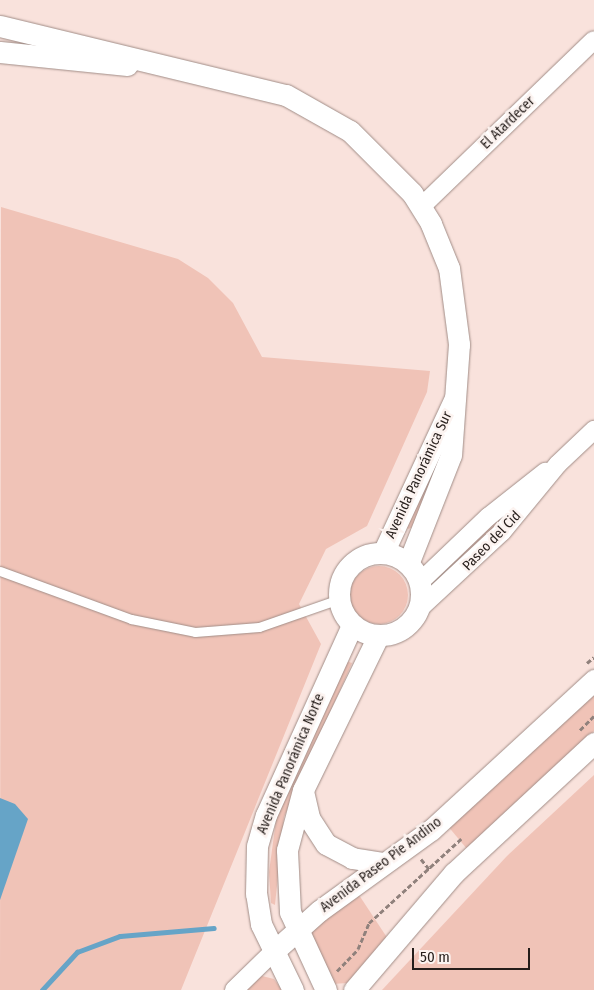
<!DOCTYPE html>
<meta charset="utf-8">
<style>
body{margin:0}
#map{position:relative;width:594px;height:990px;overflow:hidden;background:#f9e2dc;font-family:"Fira Sans Condensed",sans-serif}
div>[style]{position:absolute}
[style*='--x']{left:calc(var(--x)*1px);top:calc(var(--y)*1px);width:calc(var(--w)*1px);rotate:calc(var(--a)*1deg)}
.green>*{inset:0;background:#f0c3b7}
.round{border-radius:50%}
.water>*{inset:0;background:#66a4c7}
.stream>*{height:5px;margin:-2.5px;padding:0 2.5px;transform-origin:2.5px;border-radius:2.5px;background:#66a4c7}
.path>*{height:3px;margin-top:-1.5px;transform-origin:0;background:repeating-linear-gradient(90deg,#90817c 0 5px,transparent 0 7.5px)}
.roads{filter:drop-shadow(0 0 1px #a18d87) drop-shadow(0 0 1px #a18d87)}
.service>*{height:9px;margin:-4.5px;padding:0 4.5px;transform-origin:4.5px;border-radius:4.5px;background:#fff}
.minor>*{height:18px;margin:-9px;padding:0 9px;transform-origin:9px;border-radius:9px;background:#fff}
.tertiary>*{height:21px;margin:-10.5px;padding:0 10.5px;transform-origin:10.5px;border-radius:10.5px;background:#fff}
.tertiary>.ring{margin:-10.5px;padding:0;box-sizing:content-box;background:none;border:21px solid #fff;border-radius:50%}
span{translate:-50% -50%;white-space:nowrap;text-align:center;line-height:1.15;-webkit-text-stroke:5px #fcf3f0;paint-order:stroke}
.street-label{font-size:14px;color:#251d1a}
.scale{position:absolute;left:412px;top:948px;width:118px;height:22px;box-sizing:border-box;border:2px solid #251d1a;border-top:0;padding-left:6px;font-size:15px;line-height:18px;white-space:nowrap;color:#251d1a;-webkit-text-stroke:4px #fcf3f0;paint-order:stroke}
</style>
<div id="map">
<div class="green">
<i style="clip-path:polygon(1px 207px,178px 259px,208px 278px,233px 303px,262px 357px,430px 371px,427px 392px,367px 526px,326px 549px,299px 604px,321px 644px,181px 990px,0 990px)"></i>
<i style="clip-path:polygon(434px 463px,438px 467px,413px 527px,408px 529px,404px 524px)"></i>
<i style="clip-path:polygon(495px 520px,500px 525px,450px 569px,449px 565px)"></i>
<i class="round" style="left:350px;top:566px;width:58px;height:58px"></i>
<i style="clip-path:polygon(343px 660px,352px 663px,284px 817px,275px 905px,271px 903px,269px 872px,277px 813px)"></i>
<i style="clip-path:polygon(594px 691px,594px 731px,467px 849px,447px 825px)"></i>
<i style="clip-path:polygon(594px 775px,594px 990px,382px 990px,507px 856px)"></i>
<i style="clip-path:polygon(357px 892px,388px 939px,348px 983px,331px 984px,309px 944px,311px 926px)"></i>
<i style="clip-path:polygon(262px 976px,274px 979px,282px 990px,244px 990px)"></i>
</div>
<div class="water">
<i style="clip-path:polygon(0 798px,15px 804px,28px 819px,0 900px)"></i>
</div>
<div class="stream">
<i style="--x:42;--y:990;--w:52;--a:-47.4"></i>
<i style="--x:77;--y:952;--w:46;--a:-20.4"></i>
<i style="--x:120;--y:936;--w:94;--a:-4.9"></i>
</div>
<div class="path">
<i style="--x:587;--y:663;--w:9;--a:-41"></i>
<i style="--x:580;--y:730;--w:20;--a:-45"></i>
<i style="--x:421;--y:859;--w:14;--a:51"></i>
<i style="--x:337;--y:971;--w:30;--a:-46"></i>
<i style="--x:358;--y:949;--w:28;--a:-67"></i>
<i style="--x:369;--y:923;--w:125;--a:-42.4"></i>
</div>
<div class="roads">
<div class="service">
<i style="--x:0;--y:571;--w:140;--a:20.1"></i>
<i style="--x:131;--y:619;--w:65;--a:11.5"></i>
<i style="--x:195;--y:632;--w:64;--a:-4.5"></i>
<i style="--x:259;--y:627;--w:85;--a:-19.3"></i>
</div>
<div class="minor">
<i style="--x:421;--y:207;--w:240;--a:-44"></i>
<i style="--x:420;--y:582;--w:94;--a:-43.7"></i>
<i style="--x:488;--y:517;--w:73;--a:-38.3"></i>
<i style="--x:418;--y:610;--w:115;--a:-42.9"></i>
<i style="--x:502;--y:532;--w:88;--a:-50.5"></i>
<i style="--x:558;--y:464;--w:50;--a:-43.4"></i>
<i style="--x:234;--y:990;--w:53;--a:-44.2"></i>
</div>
<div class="tertiary">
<i style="--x:0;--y:26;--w:294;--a:13.6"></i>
<i style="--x:286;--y:95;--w:73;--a:29.4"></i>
<i style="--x:350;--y:131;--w:88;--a:45"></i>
<i style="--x:412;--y:193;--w:36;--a:58"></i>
<i style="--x:431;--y:224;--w:48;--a:67.8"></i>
<i style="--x:449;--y:268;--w:77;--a:82.5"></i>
<i style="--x:459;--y:344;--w:111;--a:94.1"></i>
<i style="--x:451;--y:455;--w:117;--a:111.5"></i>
<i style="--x:0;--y:52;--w:128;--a:5.8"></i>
<i class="ring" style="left:339px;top:553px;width:61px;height:61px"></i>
<i style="--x:383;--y:553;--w:171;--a:-65.1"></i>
<i style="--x:303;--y:791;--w:28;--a:77"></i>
<i style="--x:309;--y:818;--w:31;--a:57"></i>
<i style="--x:326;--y:844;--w:30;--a:28"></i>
<i style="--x:352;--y:858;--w:32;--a:9"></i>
<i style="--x:272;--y:953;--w:63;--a:-41.8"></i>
<i style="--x:319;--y:911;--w:138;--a:-35.9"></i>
<i style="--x:431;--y:830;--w:222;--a:-42.6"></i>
<i style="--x:293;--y:990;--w:73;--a:-115.9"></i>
<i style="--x:261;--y:924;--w:30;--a:-99"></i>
<i style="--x:256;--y:894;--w:48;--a:-88.8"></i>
<i style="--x:257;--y:846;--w:32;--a:-74"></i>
<i style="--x:266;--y:815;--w:209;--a:-65.6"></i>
<i style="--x:326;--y:990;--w:86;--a:-114.8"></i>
<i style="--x:290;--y:912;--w:62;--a:-92.8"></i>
<i style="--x:287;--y:850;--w:62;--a:-75.1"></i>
<i style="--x:303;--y:790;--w:171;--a:-64"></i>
<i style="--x:354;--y:990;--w:154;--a:-49.5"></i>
<i style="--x:454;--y:873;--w:191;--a:-42.9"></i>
</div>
</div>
<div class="street-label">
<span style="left:508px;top:123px;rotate:-44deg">El Atardecer</span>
<span style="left:419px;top:475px;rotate:-65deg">Avenida Panorámica Sur</span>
<span style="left:492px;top:541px;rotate:-46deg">Paseo del Cid</span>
<span style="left:291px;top:764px;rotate:-67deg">Avenida Panorámica Norte</span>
<span style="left:381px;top:865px;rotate:-37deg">Avenida Paseo Pie Andino</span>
</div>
<div class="scale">50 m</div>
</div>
